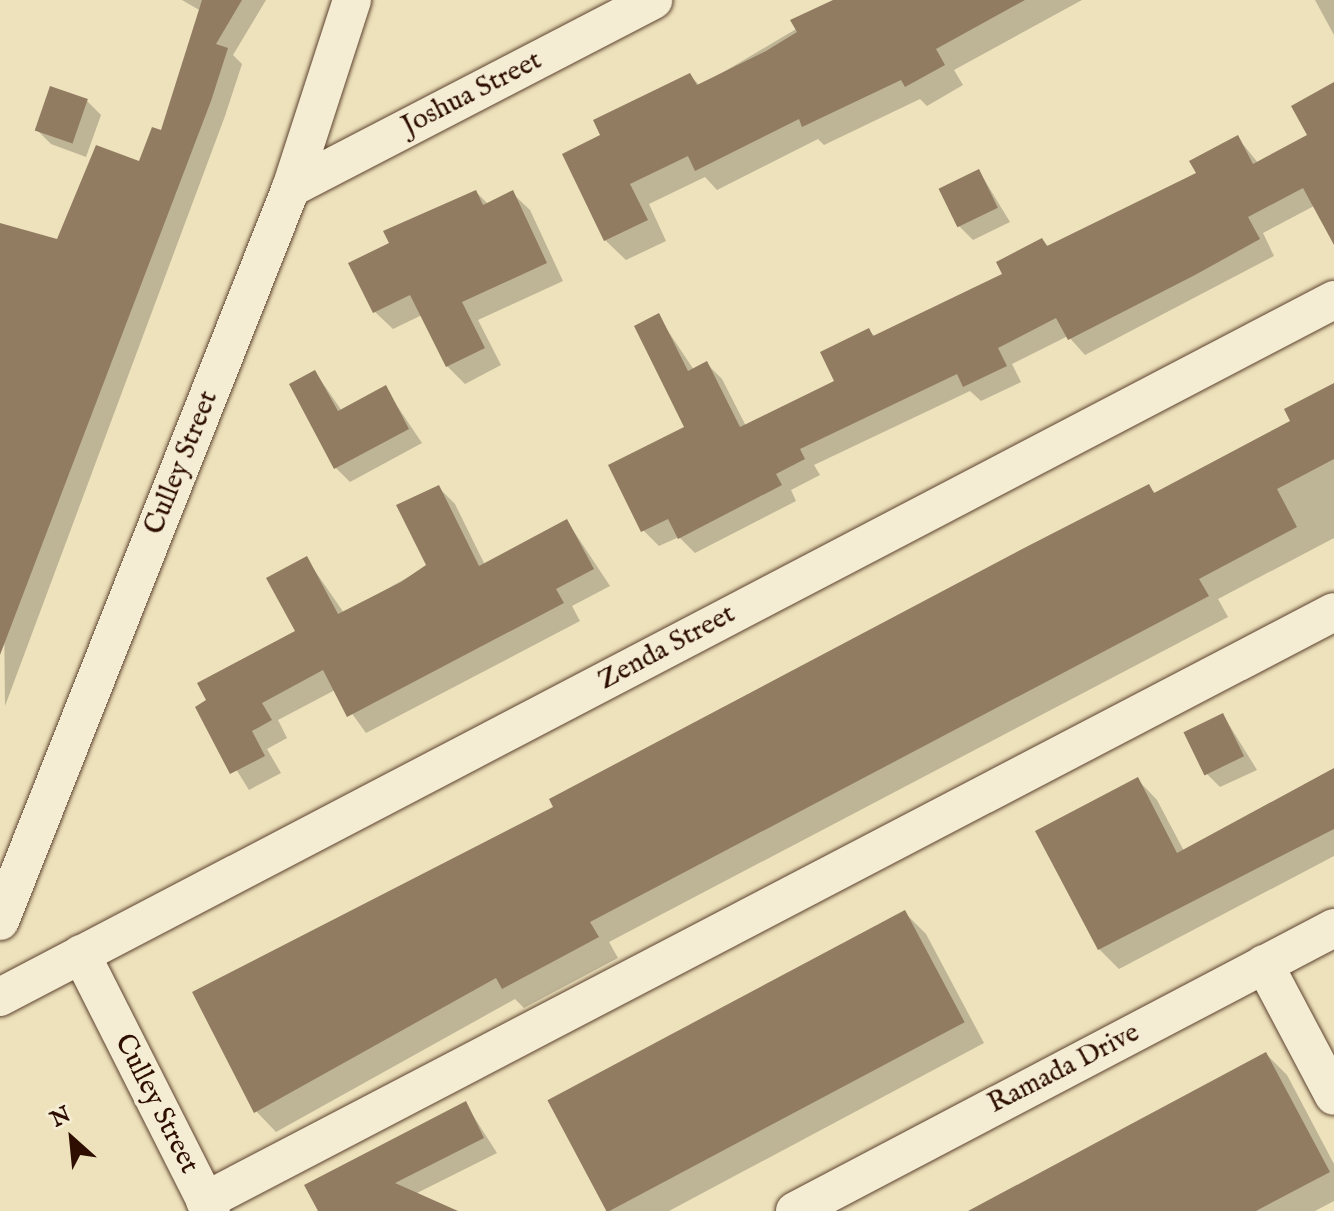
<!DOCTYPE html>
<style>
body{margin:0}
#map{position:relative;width:1334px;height:1211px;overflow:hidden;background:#eee2bc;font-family:"IM FELL English",serif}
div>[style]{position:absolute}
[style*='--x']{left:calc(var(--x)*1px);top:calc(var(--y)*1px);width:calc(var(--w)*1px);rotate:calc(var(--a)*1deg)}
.shadow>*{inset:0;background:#0003}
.building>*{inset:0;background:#917c62;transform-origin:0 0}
.roads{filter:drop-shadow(0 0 2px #5d432f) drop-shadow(0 0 2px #5d432f)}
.minor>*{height:38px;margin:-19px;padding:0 19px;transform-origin:19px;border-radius:19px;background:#f4ecd3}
span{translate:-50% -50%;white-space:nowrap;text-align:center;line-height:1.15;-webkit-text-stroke:8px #f4ecd3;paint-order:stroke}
.street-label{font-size:28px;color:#2d0e00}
.north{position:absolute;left:32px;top:1099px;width:80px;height:80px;-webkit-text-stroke:6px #f4ecd3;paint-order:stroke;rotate:333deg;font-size:22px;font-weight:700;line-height:32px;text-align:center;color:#2d0e00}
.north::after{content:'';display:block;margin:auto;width:28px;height:36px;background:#2d0e00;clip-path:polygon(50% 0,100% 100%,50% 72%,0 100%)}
</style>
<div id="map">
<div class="shadow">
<i style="clip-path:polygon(182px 0,266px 0,233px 55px,242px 64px,225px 116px,5px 706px,0 225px,58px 241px,141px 164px,162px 133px,201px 11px)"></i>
<i style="clip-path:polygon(845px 0,1082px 0,954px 70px,963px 85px,927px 106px,920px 99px,824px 145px,818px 139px,717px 190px,705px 177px,649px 204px,666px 241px,626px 260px,605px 240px,603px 136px,690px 75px,700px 86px)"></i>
<i style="clip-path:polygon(1315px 0,1334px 0,1334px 35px)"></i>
<i style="clip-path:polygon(1334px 84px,1334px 221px,1314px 206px,1263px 233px,1274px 256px,1085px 355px,1068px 336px,1012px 364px,1021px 382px,981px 401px,970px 391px,814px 465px,820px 475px,791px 490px,796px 501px,695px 553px,679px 537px,659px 546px,643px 530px,687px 428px,658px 316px,694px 370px,706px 363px,722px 379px,746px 426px,837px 381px,869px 331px,876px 337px,1005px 275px,1042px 240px,1049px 247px,1199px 174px,1237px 137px,1259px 164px,1310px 136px)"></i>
<i style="clip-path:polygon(87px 101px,101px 115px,86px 157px,51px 144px,37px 130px)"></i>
<i style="clip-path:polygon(979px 171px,1010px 222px,973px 240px,959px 226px)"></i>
<i style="clip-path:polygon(476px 192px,488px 204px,512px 193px,530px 210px,563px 281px,478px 320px,501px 365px,465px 384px,447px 366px,422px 315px,393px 329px,375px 312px,391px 244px)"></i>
<i style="clip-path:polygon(315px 372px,342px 411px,385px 388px,422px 443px,350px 482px,336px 468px)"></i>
<i style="clip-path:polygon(1334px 385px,1334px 538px,1218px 599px,1228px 617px,609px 942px,618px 958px,524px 1008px,515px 999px,276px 1132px,256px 1111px,556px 808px,1148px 486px,1156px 494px,1292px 422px)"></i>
<i style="clip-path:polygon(438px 487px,455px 504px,485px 565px,567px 521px,610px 586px,572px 606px,580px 621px,366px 733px,335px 690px,278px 720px,287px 738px,267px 749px,281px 773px,249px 790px,198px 708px,298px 632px,306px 558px,344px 613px,428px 566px)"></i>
<i style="clip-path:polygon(1223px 715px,1257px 770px,1220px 787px,1206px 773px)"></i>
<i style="clip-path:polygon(1334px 770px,1334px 856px,1119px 969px,1099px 949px,1138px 780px,1157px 800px,1184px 851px)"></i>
<i style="clip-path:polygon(905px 913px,926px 934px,984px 1043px,669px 1211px,609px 1211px,550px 1100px)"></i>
<i style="clip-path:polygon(1266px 1054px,1287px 1075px,1334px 1164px,1334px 1201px,1315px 1211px,977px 1211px)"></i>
<i style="clip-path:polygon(465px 1103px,497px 1153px,415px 1194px,453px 1211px,320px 1211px)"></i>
</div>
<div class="building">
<i style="clip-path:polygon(202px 0,242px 0,216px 44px,228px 48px,211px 101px,0 655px,0 223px,57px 239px,96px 145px,139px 161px,152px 127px,161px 130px)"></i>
<i style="clip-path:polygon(833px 0,1025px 0,936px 49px,945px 65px,905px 87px,901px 80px,802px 127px,799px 119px,695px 171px,688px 156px,630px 184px,648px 220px,604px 241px,562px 154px,600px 135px,593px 120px,690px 73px,697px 85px,766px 51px,797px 32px,790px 20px)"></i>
<i style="clip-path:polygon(1334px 82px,1334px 245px,1303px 188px,1248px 217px,1260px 239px,1195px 275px,1068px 340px,1056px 318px,998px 348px,1007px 366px,963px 387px,957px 374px,800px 449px,805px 459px,776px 474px,782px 485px,678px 539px,668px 519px,641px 532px,608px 465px,684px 427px,634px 326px,659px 313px,688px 371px,707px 361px,740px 427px,834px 381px,820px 352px,869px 328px,873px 336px,1002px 274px,996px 262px,1042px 238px,1047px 246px,1196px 173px,1189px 161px,1238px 135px,1253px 164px,1307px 135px,1291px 106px)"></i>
<i style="left:50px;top:86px;width:40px;height:47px;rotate:19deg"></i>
<i style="left:979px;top:169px;width:43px;height:45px;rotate:64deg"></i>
<i style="clip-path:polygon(476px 190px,483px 205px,513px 190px,547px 263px,462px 302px,485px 348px,446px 367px,410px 295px,373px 313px,348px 263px,389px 243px,383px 231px)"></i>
<i style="clip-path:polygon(315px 370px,338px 411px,386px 385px,409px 429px,334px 469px,289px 384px)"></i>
<i style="clip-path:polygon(1334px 383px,1334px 459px,1277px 489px,1297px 527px,1199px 579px,1209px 596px,590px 922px,599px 937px,502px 989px,496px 978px,254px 1113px,192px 992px,553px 807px,549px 799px,1028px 546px,1149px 484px,1154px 493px,1290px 421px,1284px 409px)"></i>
<i style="clip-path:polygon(439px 485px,479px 566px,567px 519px,594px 569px,556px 589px,564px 603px,347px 717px,323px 670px,262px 703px,272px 720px,252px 731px,265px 756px,230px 774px,195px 707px,206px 700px,197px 683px,295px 631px,266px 578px,307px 556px,338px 614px,401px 582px,426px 565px,396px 505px)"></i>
<i style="left:1223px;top:713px;width:48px;height:44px;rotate:64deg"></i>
<i style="clip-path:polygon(1334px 768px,1334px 829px,1098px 950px,1035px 831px,1138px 777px,1177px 853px)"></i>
<i style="left:905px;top:910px;width:127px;height:405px;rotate:62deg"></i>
<i style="clip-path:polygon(1266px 1052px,1330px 1172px,1256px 1211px,968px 1211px)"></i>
<i style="clip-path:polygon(466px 1101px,484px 1138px,395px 1183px,458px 1211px,318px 1211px,304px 1185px)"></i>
</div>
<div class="roads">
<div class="minor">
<i style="--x:291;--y:188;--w:408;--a:-27.4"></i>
<i style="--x:0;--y:921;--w:789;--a:-68.35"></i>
<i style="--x:291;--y:188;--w:198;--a:-72"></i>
<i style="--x:81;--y:954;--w:288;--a:63.2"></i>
<i style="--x:1264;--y:964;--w:149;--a:62.1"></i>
<i style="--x:0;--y:997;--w:1505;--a:-27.59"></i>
<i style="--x:205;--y:1201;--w:1273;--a:-27.55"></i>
<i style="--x:795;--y:1211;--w:609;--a:-27.7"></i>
</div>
</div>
<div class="street-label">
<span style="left:472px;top:94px;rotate:-27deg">Joshua Street</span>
<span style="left:182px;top:463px;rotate:-68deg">Culley Street</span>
<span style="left:667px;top:648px;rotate:-28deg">Zenda Street</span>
<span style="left:1064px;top:1069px;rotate:-27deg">Ramada Drive</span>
<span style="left:156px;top:1104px;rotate:63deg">Culley Street</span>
</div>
<div class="north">N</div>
</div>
